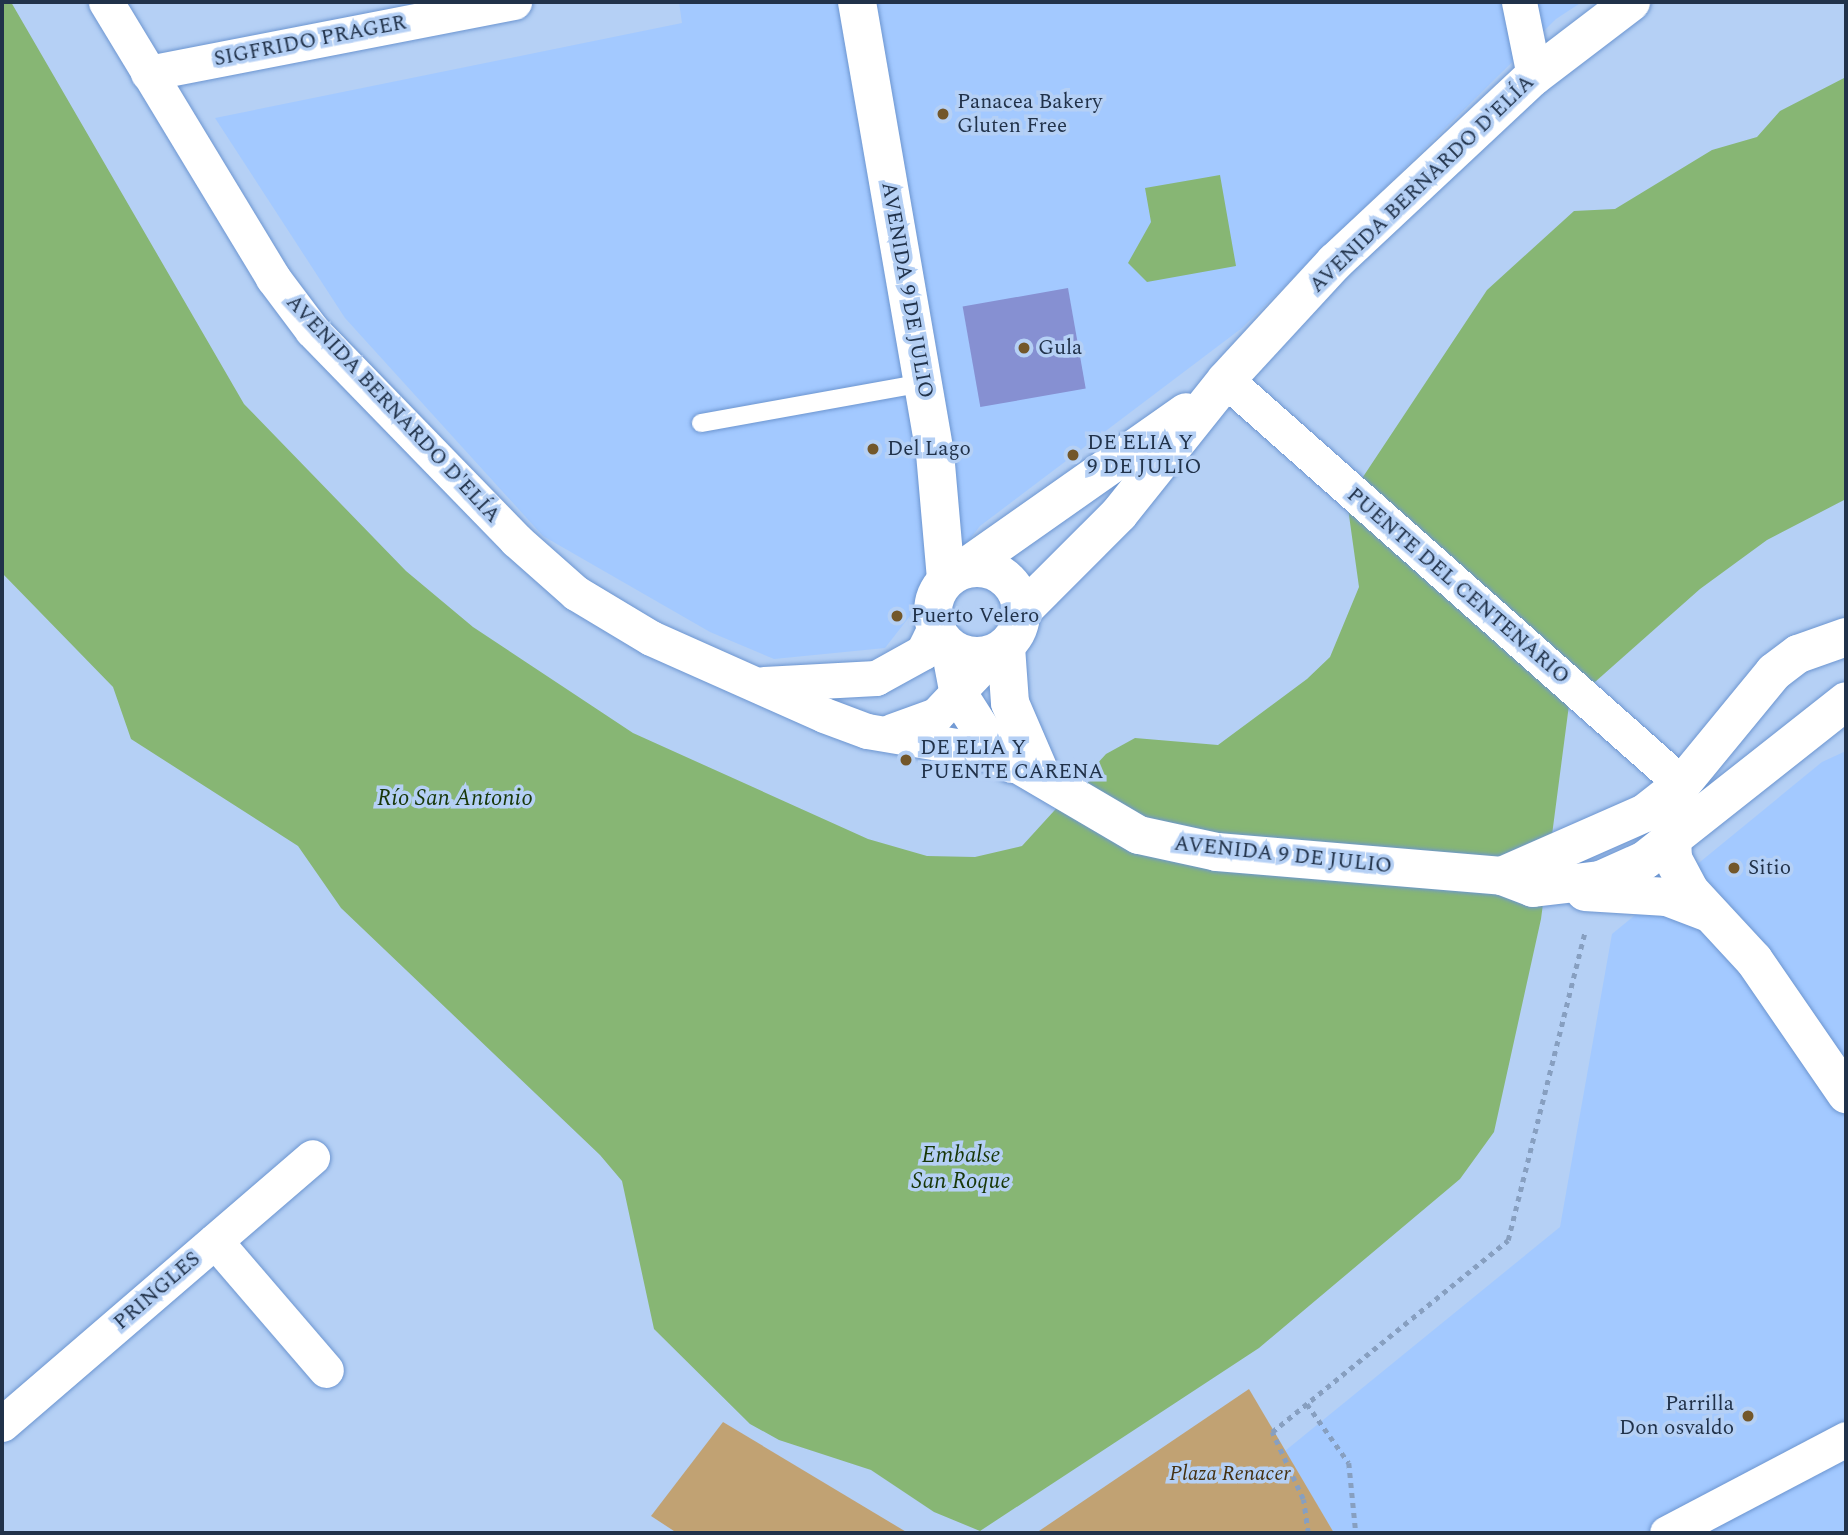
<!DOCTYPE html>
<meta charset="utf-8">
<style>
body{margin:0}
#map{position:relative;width:1848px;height:1535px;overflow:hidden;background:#b5d0f5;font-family:Spectral,serif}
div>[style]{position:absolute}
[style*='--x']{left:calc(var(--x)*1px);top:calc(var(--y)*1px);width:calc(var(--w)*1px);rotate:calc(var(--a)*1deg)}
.built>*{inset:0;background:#a3c9ff}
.green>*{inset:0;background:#c1a273}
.water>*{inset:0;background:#87b674}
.building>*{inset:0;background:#8690d2;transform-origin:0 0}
.path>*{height:4.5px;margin-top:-2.25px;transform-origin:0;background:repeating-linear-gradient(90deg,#879fc0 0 5px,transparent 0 10px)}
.roads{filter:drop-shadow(0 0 2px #6c95d0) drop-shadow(0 0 2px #6c95d0)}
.lane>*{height:18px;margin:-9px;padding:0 9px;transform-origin:9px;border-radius:9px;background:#fff}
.street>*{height:35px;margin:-17.5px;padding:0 17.5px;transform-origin:17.5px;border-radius:17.5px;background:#fff}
.secondary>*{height:38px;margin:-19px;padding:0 19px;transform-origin:19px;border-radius:19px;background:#fff}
.secondary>.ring{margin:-19px;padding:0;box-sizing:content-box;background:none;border:38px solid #fff;border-radius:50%}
.dots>*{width:19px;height:19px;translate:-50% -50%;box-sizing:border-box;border:4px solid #b5d0f5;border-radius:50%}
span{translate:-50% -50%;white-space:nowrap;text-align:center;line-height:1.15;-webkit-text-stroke:7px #b5d0f5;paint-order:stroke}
.street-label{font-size:21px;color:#21324a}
.poi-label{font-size:21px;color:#21324a}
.left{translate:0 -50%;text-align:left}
.right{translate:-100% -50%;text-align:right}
.park-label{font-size:21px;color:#443112;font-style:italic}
.water-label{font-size:23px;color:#183708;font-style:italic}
.frame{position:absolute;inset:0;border:4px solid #21324a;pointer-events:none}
</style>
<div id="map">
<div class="built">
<i style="clip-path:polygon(679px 2px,1582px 2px,1556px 19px,1242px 328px,980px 526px,885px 648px,774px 659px,710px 632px,543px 536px,345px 318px,215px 118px,682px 23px)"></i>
<i style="clip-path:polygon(1846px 751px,1846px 1533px,1334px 1533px,1285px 1451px,1560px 1227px,1612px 934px,1822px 762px)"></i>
</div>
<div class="green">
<i style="clip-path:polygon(1249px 1389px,1334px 1533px,1036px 1533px)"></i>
<i style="clip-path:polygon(723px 1422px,908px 1533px,677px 1533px,651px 1516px)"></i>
</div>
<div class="water">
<i style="clip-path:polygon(2px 2px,11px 2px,244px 404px,406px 571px,473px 627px,633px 733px,868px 839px,927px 856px,975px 857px,1022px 846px,1106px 754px,1135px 738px,1218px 745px,1307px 679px,1330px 657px,1359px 587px,1347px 501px,1487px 290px,1574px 211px,1615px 209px,1712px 150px,1757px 137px,1780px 111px,1846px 77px,1846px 499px,1767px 540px,1700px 589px,1569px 705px,1541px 919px,1494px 1132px,1460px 1179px,1259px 1348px,980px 1531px,934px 1512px,871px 1470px,779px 1440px,750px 1424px,654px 1329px,622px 1181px,600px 1155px,341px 908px,298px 846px,131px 739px,113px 687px,2px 573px)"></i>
<i style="clip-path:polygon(1220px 175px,1236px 266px,1147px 282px,1128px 263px,1151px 222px,1145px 188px)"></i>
</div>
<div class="building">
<i style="left:1068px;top:288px;width:102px;height:107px;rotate:80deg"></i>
</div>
<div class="path">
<i style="--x:1307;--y:1404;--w:72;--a:54.6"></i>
<i style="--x:1349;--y:1463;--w:70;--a:84.3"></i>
<i style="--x:1308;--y:1533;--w:34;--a:-98"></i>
<i style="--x:1303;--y:1499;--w:74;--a:-114.8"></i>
<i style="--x:1272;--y:1432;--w:304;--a:-39.1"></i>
<i style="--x:1508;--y:1240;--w:318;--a:-76"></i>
</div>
<div class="roads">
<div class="lane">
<i style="--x:701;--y:423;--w:226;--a:-10.2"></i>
</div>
<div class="street">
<i style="--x:106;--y:2;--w:323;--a:58.8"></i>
<i style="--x:273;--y:278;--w:65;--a:53.1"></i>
<i style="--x:312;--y:330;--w:293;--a:45.8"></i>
<i style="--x:516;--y:540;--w:80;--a:41.5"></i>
<i style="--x:576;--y:593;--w:87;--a:31"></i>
<i style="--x:651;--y:638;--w:189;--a:24"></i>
<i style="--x:824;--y:715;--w:46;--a:20.4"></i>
<i style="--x:867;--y:731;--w:116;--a:9.5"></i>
<i style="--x:981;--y:750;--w:34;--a:26"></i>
<i style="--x:1519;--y:2;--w:76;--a:78.5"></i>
<i style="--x:148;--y:73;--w:373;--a:-11"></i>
<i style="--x:1226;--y:380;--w:609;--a:41.54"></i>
<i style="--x:764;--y:684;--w:112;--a:-3.1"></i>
<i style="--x:876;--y:678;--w:54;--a:-29"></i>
<i style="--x:923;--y:652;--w:28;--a:-64"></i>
<i style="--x:892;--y:731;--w:47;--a:-20"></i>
<i style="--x:936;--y:715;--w:83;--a:-46.5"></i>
<i style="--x:215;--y:1241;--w:170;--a:49.3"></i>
<i style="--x:2;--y:1424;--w:409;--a:-40.7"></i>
<i style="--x:1667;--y:1533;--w:202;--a:-27.7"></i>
</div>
<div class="secondary">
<i style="--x:857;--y:2;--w:458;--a:80.2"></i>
<i style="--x:935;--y:453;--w:127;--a:85"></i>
<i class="ring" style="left:933px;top:568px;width:50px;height:50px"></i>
<i style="--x:960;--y:571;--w:276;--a:-35.1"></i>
<i style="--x:1022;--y:611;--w:137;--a:-45"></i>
<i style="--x:1119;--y:514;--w:171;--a:-51.4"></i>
<i style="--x:1226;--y:380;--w:161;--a:-47.3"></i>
<i style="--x:1335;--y:262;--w:272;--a:-43.1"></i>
<i style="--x:1534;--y:76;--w:122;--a:-37.3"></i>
<i style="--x:1006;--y:647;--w:56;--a:85.9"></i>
<i style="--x:1010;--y:703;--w:78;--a:66.7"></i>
<i style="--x:950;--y:648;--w:48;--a:79.2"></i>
<i style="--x:959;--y:695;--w:65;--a:57.5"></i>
<i style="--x:994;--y:750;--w:168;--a:30.4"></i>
<i style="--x:1139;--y:835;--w:80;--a:12.3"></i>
<i style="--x:1217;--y:852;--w:286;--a:4.8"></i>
<i style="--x:1502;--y:876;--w:33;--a:21"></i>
<i style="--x:1533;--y:888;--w:67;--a:-6.8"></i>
<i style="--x:1600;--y:880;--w:49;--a:-24"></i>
<i style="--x:1645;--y:860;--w:256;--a:-38.3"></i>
<i style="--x:1671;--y:819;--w:40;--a:87.1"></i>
<i style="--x:1673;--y:859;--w:36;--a:62"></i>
<i style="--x:1690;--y:891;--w:94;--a:47.2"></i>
<i style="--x:1754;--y:960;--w:163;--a:55.5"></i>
<i style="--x:1502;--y:876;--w:156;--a:-23.8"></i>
<i style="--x:1645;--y:813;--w:47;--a:-38.1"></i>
<i style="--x:1682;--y:784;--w:145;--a:-50.6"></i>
<i style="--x:1774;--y:672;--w:30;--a:-37"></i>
<i style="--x:1798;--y:654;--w:51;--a:-19.5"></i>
<i style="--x:1585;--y:892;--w:82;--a:3.5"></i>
<i style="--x:1667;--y:897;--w:45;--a:20.9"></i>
</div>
</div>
<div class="dots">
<i style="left:943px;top:114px;background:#73572a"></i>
<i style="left:1024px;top:348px;background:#73572a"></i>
<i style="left:873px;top:449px;background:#73572a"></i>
<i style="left:1073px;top:455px;background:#73572a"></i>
<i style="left:897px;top:616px;background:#73572a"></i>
<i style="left:906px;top:760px;background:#73572a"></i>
<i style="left:1734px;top:868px;background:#73572a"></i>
<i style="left:1748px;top:1416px;background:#73572a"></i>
</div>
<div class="street-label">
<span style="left:310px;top:41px;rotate:-11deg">SIGFRIDO PRAGER</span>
<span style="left:1422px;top:184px;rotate:-44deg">AVENIDA BERNARDO D'ELÍA</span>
<span style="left:907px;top:290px;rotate:80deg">AVENIDA 9 DE JULIO</span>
<span style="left:393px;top:409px;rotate:47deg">AVENIDA BERNARDO D'ELÍA</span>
<span style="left:1458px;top:586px;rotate:41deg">PUENTE DEL CENTENARIO</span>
<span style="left:1283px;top:855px;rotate:6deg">AVENIDA 9 DE JULIO</span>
<span style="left:157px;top:1291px;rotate:-41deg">PRINGLES</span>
</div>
<div class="poi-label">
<span class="left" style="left:957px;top:114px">Panacea Bakery<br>Gluten Free</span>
<span class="left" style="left:1038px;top:348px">Gula</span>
<span class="left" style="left:1087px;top:455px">DE ELIA Y<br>9 DE JULIO</span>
<span class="left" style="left:887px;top:449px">Del Lago</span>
<span class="left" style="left:911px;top:616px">Puerto Velero</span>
<span class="left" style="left:920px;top:760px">DE ELIA Y<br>PUENTE CARENA</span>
<span class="left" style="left:1748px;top:868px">Sitio</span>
<span class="right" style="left:1734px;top:1416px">Parrilla<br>Don osvaldo</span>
</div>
<div class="park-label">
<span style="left:1230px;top:1474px">Plaza Renacer</span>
</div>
<div class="water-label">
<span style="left:455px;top:799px">Río San Antonio</span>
<span style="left:961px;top:1169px">Embalse<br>San Roque</span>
</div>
<div class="frame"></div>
</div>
